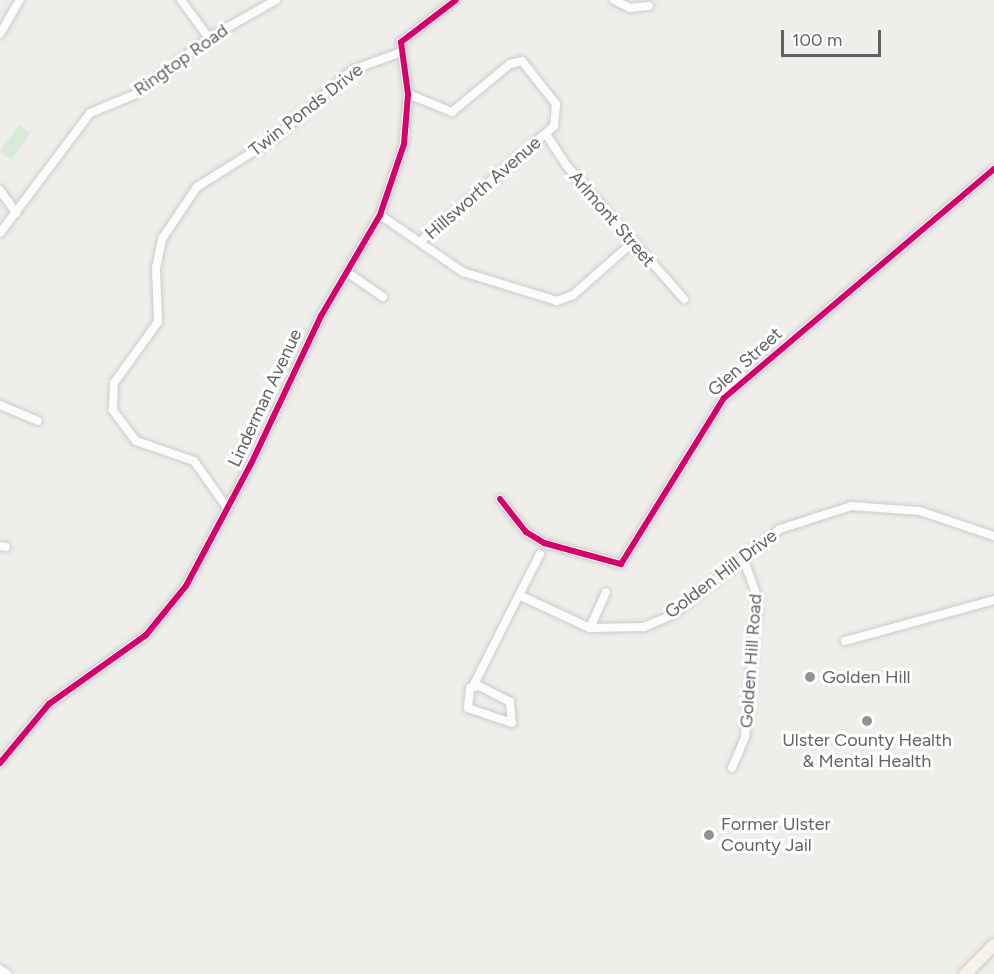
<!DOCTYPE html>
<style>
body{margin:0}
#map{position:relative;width:994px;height:974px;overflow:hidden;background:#efeeea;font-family:Figtree,sans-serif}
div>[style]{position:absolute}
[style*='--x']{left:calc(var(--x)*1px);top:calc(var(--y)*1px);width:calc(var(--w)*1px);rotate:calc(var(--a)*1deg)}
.green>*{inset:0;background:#d8ebd6;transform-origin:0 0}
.roads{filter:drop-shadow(0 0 2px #cbcccc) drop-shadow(0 0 2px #cbcccc)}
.minor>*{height:8px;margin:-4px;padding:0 4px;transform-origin:4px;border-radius:4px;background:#fdfcfc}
.primary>*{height:12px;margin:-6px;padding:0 6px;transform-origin:6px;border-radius:6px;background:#f4f2e9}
.cycleway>*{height:6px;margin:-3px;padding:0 3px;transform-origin:3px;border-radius:3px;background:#d6006c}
.dots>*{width:16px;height:16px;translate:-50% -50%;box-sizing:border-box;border:3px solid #fff;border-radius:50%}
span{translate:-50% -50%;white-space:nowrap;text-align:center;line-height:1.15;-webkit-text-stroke:6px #fff;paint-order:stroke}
.street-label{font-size:18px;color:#5f6368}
.poi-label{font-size:18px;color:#5f6368}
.left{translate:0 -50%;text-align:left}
.scale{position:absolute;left:781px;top:30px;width:100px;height:27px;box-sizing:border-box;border:3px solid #5f6368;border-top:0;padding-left:8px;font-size:18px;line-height:21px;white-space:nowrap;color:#5f6368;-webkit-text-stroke:4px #fff;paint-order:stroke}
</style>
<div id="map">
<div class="green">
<i style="left:19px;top:125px;width:14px;height:33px;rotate:36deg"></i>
</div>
<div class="roads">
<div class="minor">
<i style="--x:181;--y:0;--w:47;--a:53.6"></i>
<i style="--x:614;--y:0;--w:18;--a:27"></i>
<i style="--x:630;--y:8;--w:19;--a:-6"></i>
<i style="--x:0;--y:34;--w:39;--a:-60"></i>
<i style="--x:408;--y:94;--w:48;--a:22.2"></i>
<i style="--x:452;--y:112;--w:75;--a:-39.6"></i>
<i style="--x:510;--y:64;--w:12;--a:-14"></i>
<i style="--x:522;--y:61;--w:55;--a:51.7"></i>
<i style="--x:556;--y:104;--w:22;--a:95"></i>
<i style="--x:554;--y:126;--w:177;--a:139.1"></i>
<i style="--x:546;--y:134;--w:37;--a:57"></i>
<i style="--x:566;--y:165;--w:179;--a:48.6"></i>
<i style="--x:0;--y:190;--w:28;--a:55"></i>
<i style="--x:380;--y:215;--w:101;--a:34.5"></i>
<i style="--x:463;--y:272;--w:98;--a:17.1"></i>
<i style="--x:557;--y:301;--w:17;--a:-21"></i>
<i style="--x:573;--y:295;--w:79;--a:-41.4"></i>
<i style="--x:0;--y:233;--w:150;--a:-53.1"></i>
<i style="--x:90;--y:113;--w:50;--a:-22.4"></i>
<i style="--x:136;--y:94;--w:92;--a:-37.5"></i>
<i style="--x:209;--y:38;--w:77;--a:-29.6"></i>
<i style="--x:347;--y:272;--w:44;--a:34.8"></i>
<i style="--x:0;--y:405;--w:41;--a:22.8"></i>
<i style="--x:500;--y:499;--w:42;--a:51.8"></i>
<i style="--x:526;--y:532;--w:21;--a:31"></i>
<i style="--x:544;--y:543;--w:80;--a:15.3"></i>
<i style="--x:621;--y:564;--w:195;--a:-58.2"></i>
<i style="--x:724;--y:398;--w:354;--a:-40.3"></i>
<i style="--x:228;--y:509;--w:59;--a:-125.3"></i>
<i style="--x:194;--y:461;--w:61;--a:-161"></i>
<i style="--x:136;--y:441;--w:39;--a:-127"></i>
<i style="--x:113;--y:410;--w:27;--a:-88"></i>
<i style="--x:114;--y:383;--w:75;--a:-54.2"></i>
<i style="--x:158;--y:322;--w:54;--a:-92.1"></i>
<i style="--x:156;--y:268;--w:30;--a:-78"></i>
<i style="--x:162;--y:239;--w:63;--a:-56.1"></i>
<i style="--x:197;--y:187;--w:92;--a:-32.1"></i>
<i style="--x:275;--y:138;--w:103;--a:-41.4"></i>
<i style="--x:352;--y:70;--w:50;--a:-19.9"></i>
<i style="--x:0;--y:546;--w:6;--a:9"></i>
<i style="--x:521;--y:596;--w:76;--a:24.9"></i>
<i style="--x:590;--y:628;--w:54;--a:-1.1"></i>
<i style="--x:644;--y:627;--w:33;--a:-23"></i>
<i style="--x:674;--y:614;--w:136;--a:-38.7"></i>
<i style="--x:780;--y:529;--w:75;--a:-17.9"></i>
<i style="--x:851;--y:506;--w:69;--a:4.1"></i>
<i style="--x:920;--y:511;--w:78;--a:18.7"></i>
<i style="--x:590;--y:628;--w:39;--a:-66"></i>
<i style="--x:845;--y:641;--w:155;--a:-15.4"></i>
<i style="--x:473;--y:686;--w:148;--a:-63.1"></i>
<i style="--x:479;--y:686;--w:35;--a:27"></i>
<i style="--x:510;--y:702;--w:21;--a:85"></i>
<i style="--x:512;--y:723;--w:46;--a:-161.2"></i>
<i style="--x:468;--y:708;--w:20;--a:-84"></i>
<i style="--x:470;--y:688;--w:9;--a:-13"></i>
<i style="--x:0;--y:763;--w:77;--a:-50.3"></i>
<i style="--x:49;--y:704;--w:119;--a:-35.4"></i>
<i style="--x:146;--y:635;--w:63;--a:-50.8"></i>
<i style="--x:186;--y:586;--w:138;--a:-62"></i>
<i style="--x:251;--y:464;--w:164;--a:-64.7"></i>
<i style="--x:321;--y:316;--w:117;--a:-59.7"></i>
<i style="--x:380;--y:215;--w:75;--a:-71.3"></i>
<i style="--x:404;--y:144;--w:50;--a:-85.4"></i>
<i style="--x:408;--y:94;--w:52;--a:-97.7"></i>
<i style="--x:401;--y:42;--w:69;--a:-37.4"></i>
<i style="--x:732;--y:768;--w:34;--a:-67"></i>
<i style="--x:745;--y:737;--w:139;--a:-84.6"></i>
<i style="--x:758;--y:599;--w:47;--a:-110"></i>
<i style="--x:0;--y:969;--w:9;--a:36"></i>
</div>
<div class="primary">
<i style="--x:965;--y:974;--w:41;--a:-45"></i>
</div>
</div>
<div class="cycleway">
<i style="--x:500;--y:499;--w:42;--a:51.8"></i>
<i style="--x:526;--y:532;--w:21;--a:31"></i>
<i style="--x:544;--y:543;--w:80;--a:15.3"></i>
<i style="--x:621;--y:564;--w:195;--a:-58.2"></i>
<i style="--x:724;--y:398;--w:354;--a:-40.3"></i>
<i style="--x:0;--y:763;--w:77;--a:-50.3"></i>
<i style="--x:49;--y:704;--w:119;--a:-35.4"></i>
<i style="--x:146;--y:635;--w:63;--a:-50.8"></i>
<i style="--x:186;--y:586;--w:138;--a:-62"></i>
<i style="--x:251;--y:464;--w:164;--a:-64.7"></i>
<i style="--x:321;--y:316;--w:117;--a:-59.7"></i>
<i style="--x:380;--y:215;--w:75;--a:-71.3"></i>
<i style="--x:404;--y:144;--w:50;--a:-85.4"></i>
<i style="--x:408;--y:94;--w:52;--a:-97.7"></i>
<i style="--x:401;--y:42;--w:69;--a:-37.4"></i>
</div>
<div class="dots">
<i style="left:810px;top:677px;background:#919496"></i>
<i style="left:867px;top:721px;background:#919496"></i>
<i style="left:709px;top:835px;background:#919496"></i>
</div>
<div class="street-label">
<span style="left:181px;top:60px;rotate:-35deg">Ringtop Road</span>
<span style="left:306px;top:110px;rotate:-38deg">Twin Ponds Drive</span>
<span style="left:483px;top:188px;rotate:-41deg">Hillsworth Avenue</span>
<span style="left:612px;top:219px;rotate:49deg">Arlmont Street</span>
<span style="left:745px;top:362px;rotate:-42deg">Glen Street</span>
<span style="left:265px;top:398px;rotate:-65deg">Linderman Avenue</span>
<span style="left:721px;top:574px;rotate:-37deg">Golden Hill Drive</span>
<span style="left:751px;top:661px;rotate:-86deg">Golden Hill Road</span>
</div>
<div class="poi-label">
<span class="left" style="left:822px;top:677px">Golden Hill</span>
<span style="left:867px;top:751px">Ulster County Health<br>&amp; Mental Health</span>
<span class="left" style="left:721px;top:835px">Former Ulster<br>County Jail</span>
</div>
<div class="scale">100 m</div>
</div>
